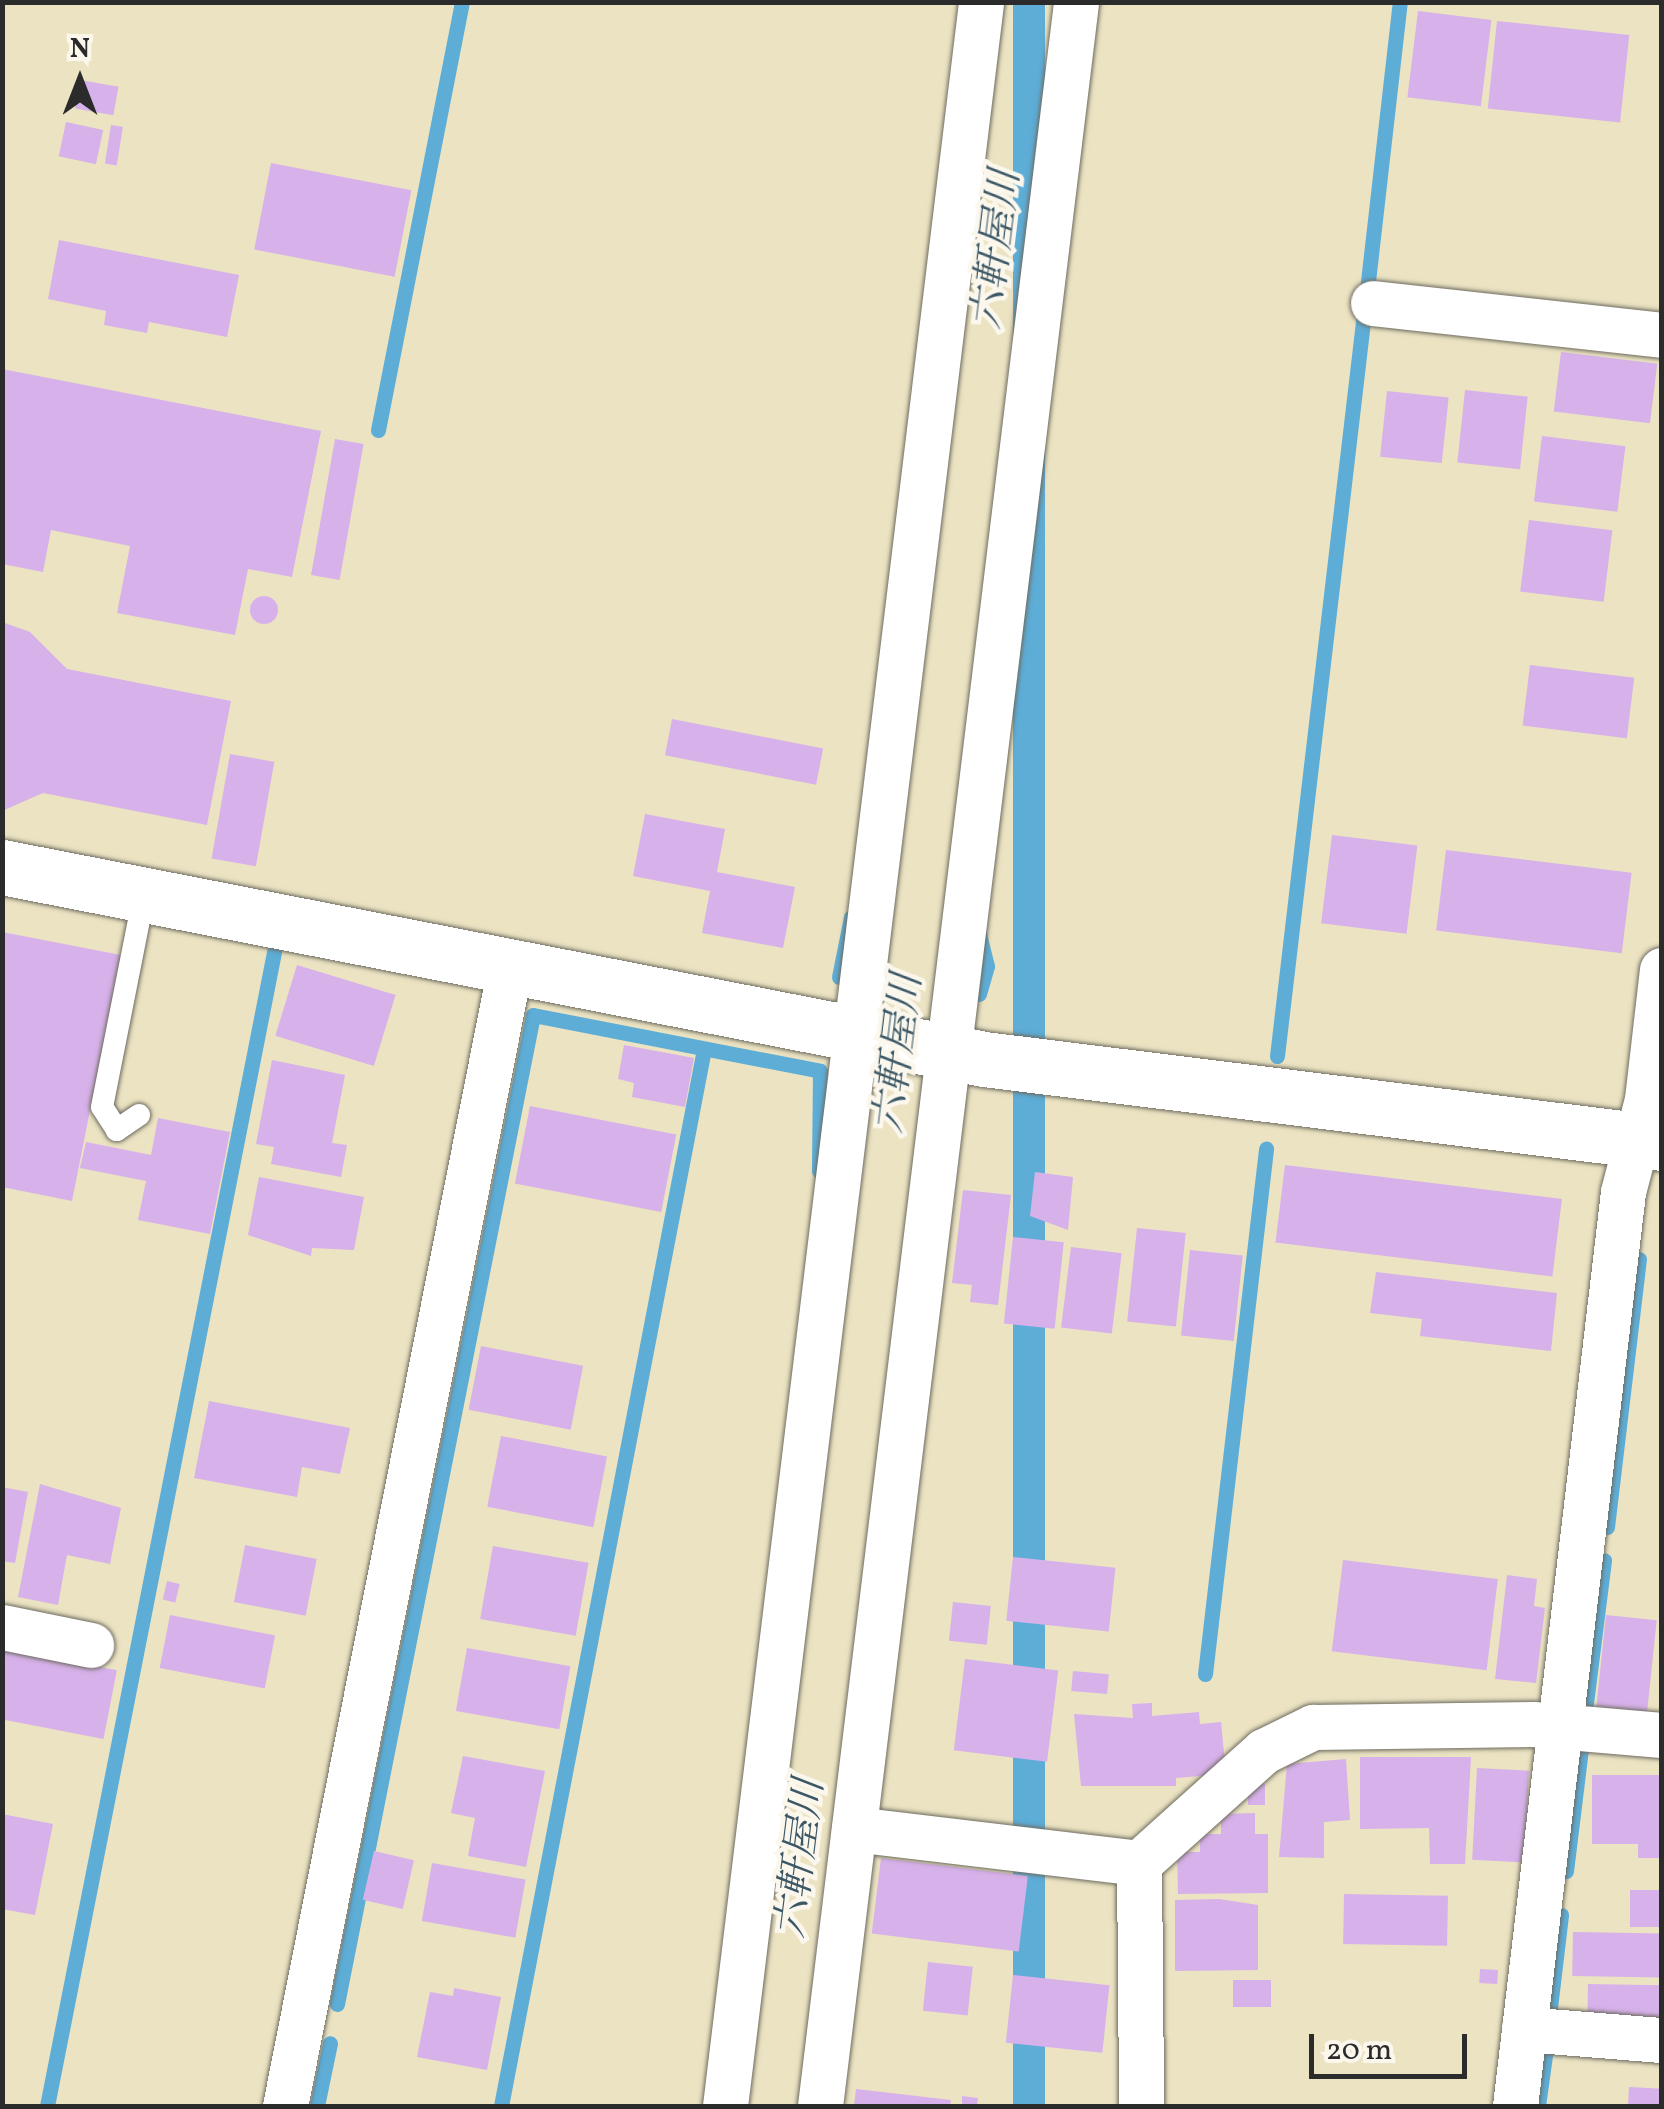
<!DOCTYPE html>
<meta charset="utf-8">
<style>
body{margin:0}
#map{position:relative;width:1664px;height:2109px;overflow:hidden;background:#ebe3c2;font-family:Vollkorn,"Noto Serif JP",serif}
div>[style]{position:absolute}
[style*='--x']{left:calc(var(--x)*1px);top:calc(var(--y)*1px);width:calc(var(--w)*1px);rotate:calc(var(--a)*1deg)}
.water>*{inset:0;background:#5dadd7;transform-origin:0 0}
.pier>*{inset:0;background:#ebe3c2;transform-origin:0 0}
.stream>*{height:15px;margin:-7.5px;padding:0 7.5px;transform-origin:7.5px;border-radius:7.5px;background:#5dadd7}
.building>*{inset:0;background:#d7b1ea;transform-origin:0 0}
.round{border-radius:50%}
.roads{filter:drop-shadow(0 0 2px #6e6b60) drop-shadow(0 0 2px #6e6b60)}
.service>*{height:22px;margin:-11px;padding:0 11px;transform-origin:11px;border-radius:11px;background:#fff}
.minor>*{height:45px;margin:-22.5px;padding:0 22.5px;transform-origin:22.5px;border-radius:22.5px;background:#fff}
.tertiary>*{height:55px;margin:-27.5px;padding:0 27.5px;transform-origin:27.5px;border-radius:27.5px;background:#fff}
span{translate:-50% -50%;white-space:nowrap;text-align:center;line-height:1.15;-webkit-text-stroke:9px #fbf7ec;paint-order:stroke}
.water-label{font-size:40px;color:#3c5867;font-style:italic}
.frame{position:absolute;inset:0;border:5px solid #2b2b2b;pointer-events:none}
.north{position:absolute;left:30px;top:30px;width:100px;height:100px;-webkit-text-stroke:8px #fbf7ec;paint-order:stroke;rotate:0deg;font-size:28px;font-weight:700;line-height:40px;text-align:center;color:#2b2b2b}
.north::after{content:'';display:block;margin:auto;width:35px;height:45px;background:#2b2b2b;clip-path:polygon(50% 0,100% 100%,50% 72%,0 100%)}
.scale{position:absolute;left:1309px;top:2034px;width:158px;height:45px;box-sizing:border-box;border:5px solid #2b2b2b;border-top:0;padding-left:12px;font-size:30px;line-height:35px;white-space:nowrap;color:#2b2b2b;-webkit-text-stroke:8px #fbf7ec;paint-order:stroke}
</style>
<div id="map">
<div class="water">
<i style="left:1013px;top:3px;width:32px;height:2119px"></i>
</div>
<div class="pier">
<i style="left:886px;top:1003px;width:41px;height:82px;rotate:7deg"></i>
</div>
<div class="stream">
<i style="--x:1367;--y:290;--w:290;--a:-83.5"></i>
<i style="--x:378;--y:430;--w:436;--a:-78.9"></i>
<i style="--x:839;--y:977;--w:61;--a:-78.7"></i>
<i style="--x:979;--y:994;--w:29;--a:-74"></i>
<i style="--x:987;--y:966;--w:34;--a:-104"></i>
<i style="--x:1277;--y:1056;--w:748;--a:-83.32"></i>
<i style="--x:1607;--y:1527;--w:270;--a:-83.2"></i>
<i style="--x:1205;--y:1674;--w:529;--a:-83.37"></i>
<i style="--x:1586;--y:1703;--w:144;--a:-82.8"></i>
<i style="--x:1566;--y:1871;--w:123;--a:-83"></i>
<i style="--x:337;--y:2004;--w:1008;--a:-78.79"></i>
<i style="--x:533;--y:1015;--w:292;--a:11"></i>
<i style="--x:820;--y:1071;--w:100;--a:90.6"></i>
<i style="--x:1549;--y:2016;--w:102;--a:-83.2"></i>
<i style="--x:47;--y:2106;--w:1176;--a:-78.87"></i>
<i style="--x:317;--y:2106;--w:64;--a:-78.3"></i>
<i style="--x:501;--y:2106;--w:1076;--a:-79.13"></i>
<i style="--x:1538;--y:2106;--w:59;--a:-82.1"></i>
</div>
<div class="building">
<i style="left:1418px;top:11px;width:74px;height:87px;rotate:7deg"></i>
<i style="left:1497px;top:21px;width:133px;height:88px;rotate:6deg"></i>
<i style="left:80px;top:80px;width:39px;height:29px;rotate:10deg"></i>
<i style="left:66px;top:122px;width:38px;height:35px;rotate:12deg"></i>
<i style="left:111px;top:125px;width:12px;height:39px;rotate:9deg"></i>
<i style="left:271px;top:163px;width:143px;height:88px;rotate:11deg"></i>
<i style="clip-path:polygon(59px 240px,239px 275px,227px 337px,149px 322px,147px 333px,104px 325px,106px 311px,48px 299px)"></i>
<i style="left:1561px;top:352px;width:97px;height:60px;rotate:7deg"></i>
<i style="clip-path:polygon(2px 369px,321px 431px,292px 577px,248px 569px,235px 635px,117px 613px,130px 546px,51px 530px,43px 572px,2px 564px)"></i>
<i style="left:1465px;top:390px;width:63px;height:73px;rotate:6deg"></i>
<i style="left:1387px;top:391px;width:62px;height:66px;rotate:6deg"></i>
<i style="left:1542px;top:436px;width:84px;height:66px;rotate:7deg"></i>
<i style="left:335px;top:439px;width:29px;height:138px;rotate:10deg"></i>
<i style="left:1529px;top:520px;width:84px;height:72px;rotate:7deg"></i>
<i class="round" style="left:250px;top:596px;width:28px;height:28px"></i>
<i style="clip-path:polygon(2px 622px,30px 632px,67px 669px,231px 701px,207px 825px,43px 793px,2px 811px)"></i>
<i style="left:1530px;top:665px;width:105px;height:61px;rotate:7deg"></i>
<i style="left:672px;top:719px;width:154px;height:37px;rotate:11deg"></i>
<i style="left:230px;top:754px;width:45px;height:106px;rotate:10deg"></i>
<i style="clip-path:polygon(645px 814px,725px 829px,717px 872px,795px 887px,783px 948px,702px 933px,710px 891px,633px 876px)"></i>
<i style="left:1332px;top:835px;width:86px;height:89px;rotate:7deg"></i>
<i style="left:1446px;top:850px;width:187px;height:81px;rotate:7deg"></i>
<i style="clip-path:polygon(2px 932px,121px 955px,72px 1201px,2px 1187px)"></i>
<i style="left:297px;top:965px;width:103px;height:74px;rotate:17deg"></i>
<i style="clip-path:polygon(624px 1045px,694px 1058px,685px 1107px,632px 1097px,634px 1083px,618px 1079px)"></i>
<i style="clip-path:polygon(272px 1060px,345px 1075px,332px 1143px,347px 1145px,341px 1177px,271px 1164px,274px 1147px,256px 1144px)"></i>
<i style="left:530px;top:1106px;width:149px;height:79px;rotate:11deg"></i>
<i style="clip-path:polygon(158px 1118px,230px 1132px,210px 1234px,138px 1220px,146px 1181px,80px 1168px,86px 1142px,151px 1155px)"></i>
<i style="left:1285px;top:1165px;width:279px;height:78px;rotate:7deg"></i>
<i style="clip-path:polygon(1035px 1172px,1073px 1177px,1068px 1230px,1030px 1216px)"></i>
<i style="clip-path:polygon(259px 1177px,364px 1197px,354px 1250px,312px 1248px,311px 1256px,248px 1235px)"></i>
<i style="clip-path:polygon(963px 1190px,1011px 1195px,998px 1305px,970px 1302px,972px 1285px,952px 1283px)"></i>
<i style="left:1137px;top:1228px;width:49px;height:94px;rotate:6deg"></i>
<i style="left:1013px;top:1237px;width:51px;height:87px;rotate:6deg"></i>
<i style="left:1071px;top:1247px;width:51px;height:81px;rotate:7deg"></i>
<i style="left:1190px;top:1250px;width:53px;height:86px;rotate:6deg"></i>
<i style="clip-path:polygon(1376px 1272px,1557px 1293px,1551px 1351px,1420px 1336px,1422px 1319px,1370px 1313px)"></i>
<i style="left:481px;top:1346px;width:104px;height:65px;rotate:11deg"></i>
<i style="clip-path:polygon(209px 1401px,350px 1428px,340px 1474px,302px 1467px,297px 1497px,194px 1478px)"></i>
<i style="left:501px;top:1436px;width:108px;height:72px;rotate:11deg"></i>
<i style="clip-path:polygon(40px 1484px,121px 1508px,110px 1564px,67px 1555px,58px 1605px,18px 1597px)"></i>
<i style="clip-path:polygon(2px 1487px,28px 1492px,15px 1563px,2px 1561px)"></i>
<i style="left:245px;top:1545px;width:73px;height:58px;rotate:11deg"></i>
<i style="left:493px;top:1546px;width:97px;height:74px;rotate:10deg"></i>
<i style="left:1013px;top:1557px;width:103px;height:64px;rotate:6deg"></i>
<i style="left:1343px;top:1560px;width:156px;height:92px;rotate:7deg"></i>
<i style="clip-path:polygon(1507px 1575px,1537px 1579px,1534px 1606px,1545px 1608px,1536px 1683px,1495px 1679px)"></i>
<i style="left:167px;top:1581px;width:13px;height:19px;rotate:13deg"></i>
<i style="left:953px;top:1602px;width:38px;height:39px;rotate:6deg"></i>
<i style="left:170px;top:1615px;width:107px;height:54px;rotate:11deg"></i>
<i style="left:1606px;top:1615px;width:51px;height:92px;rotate:6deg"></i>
<i style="left:2px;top:1648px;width:117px;height:70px;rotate:11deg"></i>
<i style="left:467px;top:1648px;width:105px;height:64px;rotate:10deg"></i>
<i style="left:965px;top:1659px;width:94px;height:92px;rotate:7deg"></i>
<i style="left:1073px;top:1671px;width:36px;height:20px;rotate:5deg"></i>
<i style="clip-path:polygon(1152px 1703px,1152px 1716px,1199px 1712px,1200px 1724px,1221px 1722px,1226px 1774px,1176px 1778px,1176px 1786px,1081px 1786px,1074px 1714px,1133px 1718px,1132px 1704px)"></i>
<i style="clip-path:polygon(463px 1756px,545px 1771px,526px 1867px,468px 1856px,475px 1818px,451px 1813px)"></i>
<i style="clip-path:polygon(1360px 1757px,1471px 1757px,1465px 1864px,1430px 1864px,1429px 1828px,1360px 1829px)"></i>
<i style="clip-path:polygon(1346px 1759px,1350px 1820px,1324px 1822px,1324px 1858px,1279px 1857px,1287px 1764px)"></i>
<i style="left:1477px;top:1768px;width:52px;height:92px;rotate:3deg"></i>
<i style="clip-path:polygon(1592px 1775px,1662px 1775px,1662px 1858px,1638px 1858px,1638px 1844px,1592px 1844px)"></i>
<i style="left:1248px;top:1784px;width:17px;height:21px"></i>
<i style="clip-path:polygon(1255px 1813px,1255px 1834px,1268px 1834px,1268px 1893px,1178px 1894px,1177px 1852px,1200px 1852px,1200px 1834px,1221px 1834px,1221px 1814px)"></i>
<i style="clip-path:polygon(2px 1814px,53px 1824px,35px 1915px,2px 1909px)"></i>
<i style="left:374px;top:1851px;width:41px;height:50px;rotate:13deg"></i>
<i style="left:881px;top:1858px;width:148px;height:76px;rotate:7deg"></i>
<i style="left:432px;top:1863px;width:95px;height:59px;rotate:10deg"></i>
<i style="left:1630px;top:1890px;width:32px;height:37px"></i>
<i style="left:1344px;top:1894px;width:104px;height:50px;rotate:1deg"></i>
<i style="clip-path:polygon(1219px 1899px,1258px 1905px,1258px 1970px,1175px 1971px,1175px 1900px)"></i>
<i style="left:1573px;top:1932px;width:89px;height:44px;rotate:1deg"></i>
<i style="left:928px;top:1962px;width:45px;height:49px;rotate:6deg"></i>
<i style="left:1480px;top:1969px;width:18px;height:14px;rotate:3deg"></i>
<i style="left:1013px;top:1975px;width:97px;height:68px;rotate:6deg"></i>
<i style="left:1271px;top:1980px;width:27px;height:38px;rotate:90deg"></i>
<i style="left:1588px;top:1984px;width:74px;height:39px;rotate:1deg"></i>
<i style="clip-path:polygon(454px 1988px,501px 1997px,487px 2070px,417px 2057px,430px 1992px,453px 1996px)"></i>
<i style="left:1629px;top:2087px;width:33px;height:19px;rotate:3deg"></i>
<i style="clip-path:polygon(856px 2089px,951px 2100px,950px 2106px,854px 2106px)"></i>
<i style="clip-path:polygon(962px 2096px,978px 2098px,977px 2106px,962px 2106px)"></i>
</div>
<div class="roads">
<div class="service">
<i style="--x:139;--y:1115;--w:27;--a:146"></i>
<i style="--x:117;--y:1130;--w:27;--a:-123"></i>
<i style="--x:102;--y:1107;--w:216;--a:-78.8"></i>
</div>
<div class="minor">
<i style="--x:1373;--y:303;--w:291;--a:6.3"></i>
<i style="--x:2;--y:1627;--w:91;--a:11.4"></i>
<i style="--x:854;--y:1829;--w:287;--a:6.8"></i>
<i style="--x:1139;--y:1863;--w:168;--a:-41.9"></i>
<i style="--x:1264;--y:1751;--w:55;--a:-26.1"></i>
<i style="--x:1313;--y:1727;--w:220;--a:-0.8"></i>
<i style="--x:1533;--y:1724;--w:129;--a:4.9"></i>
<i style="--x:1139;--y:1863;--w:243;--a:89.5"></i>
<i style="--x:1524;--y:2029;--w:138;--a:4.6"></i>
<i style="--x:285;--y:2106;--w:1161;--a:-78.83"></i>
<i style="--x:725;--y:2106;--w:2120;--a:-83.06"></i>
<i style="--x:820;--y:2106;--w:2120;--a:-83.06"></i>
<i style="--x:1515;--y:2106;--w:920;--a:-83.26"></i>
<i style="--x:1623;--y:1192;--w:96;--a:-75.5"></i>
<i style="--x:1647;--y:1099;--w:130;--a:-83.4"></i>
</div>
<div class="tertiary">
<i style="--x:2;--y:867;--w:1001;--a:11.06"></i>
<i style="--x:984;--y:1059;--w:683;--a:7.06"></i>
</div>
</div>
<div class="water-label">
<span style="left:998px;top:250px;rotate:-83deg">六軒屋川</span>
<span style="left:900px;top:1054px;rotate:-83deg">六軒屋川</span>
<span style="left:802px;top:1859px;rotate:-83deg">六軒屋川</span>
</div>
<div class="frame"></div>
<div class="north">N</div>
<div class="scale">20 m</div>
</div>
